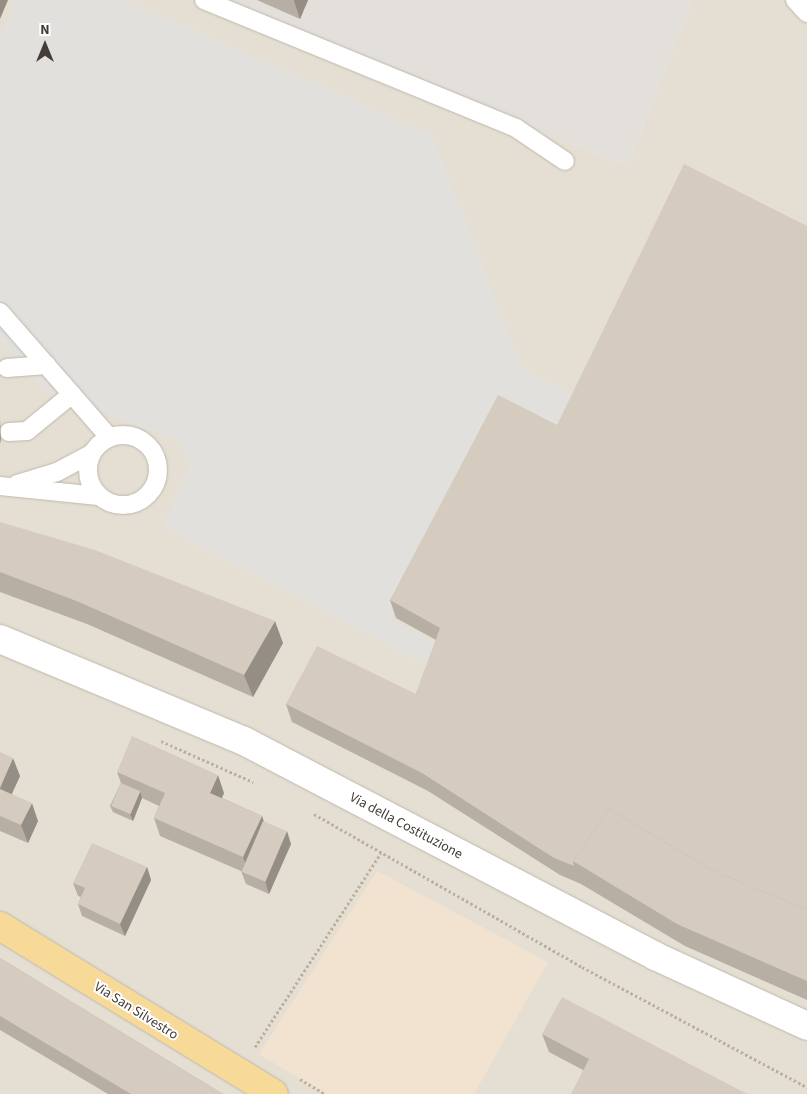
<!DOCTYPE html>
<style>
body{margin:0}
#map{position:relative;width:807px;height:1094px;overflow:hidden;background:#f1ede5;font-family:"Source Sans 3",sans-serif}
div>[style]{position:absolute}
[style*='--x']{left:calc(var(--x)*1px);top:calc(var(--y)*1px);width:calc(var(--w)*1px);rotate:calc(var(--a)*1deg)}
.residential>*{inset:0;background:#e5dfd3}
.commercial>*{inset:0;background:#f2e3d1}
.industrial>*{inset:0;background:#e3dfda}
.parking>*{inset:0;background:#e2e0dd}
.path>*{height:3px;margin-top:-1.5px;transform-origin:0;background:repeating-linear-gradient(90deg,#bdb09b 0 2.5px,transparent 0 5px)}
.roads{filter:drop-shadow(0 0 1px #bfb7ab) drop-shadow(0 0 1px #bfb7ab)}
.service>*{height:18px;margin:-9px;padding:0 9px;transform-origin:9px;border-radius:9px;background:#fff}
.service>.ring{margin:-9px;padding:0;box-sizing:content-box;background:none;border:18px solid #fff;border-radius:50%}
.minor>*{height:28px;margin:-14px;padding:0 14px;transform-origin:14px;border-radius:14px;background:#fff}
.primary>*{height:28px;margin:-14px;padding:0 14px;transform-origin:14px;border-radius:14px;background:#f7d998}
.wall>*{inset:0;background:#b7afa3}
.shaded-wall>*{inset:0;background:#958e85}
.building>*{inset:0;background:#d5cbbe;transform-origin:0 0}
span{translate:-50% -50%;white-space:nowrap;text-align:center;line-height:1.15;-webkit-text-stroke:4px #fff;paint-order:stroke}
.street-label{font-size:14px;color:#433d35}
.north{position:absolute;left:20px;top:20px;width:50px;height:50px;-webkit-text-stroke:4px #fff;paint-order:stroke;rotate:0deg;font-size:14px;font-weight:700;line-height:20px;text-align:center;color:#433d35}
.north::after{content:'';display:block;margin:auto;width:18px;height:22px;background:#433d35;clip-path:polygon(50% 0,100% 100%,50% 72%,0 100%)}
</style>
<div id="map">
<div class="residential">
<i style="clip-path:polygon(0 0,196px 0,628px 166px,692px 0,807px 0,807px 1094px,0 1094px)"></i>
</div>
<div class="commercial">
<i style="clip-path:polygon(377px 871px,548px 962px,474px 1094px,325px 1094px,259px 1054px)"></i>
</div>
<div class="industrial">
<i style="clip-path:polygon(196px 0,692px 0,628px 166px)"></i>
</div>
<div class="parking">
<i style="clip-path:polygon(16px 0,124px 0,432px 135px,523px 371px,572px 394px,555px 435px,502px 409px,393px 619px,439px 645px,431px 666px,163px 527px,191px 464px,180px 441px,46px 392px,0 340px,0 37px)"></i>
</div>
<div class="path">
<i style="--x:161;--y:741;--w:101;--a:24"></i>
<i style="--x:314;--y:814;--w:309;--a:29.7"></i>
<i style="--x:582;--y:967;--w:255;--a:28.1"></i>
<i style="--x:255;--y:1047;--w:231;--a:-57"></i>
<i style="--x:300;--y:1079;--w:29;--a:31"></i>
</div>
<div class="roads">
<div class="service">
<i style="--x:204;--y:0;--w:337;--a:22.3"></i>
<i style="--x:516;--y:128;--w:59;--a:34"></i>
<i style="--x:795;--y:0;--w:18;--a:47"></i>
<i style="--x:0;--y:312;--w:166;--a:48.9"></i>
<i style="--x:7;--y:368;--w:40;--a:-4.3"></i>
<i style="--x:9;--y:432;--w:18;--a:-3"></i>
<i style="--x:27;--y:431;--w:58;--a:-39.4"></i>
<i class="ring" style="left:88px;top:435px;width:52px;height:52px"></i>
<i style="--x:17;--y:484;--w:42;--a:-16.7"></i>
<i style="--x:57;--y:472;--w:38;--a:-28"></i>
<i style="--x:0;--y:486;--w:99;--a:5.8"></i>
</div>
<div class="minor">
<i style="--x:0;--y:639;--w:264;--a:22.7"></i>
<i style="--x:244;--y:741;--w:464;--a:27.6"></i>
<i style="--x:655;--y:956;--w:167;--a:24.7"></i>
</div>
<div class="primary">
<i style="--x:0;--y:926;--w:321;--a:31.5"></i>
</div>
</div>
<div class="wall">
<i style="clip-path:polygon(257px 0,308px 0,300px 19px)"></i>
<i style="clip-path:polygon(807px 226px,807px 1000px,685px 946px,581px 884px,560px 875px,428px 791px,292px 722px,286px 704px,416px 694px,436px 640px,396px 618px,390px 600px,557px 425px)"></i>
<i style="clip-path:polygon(0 522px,283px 643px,253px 697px,87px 624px,0 592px)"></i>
<i style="clip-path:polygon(0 752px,20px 776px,12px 794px,38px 821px,28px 843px,0 831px)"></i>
<i style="clip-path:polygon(117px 772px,224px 793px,222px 798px,262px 816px,263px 821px,291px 844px,269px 894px,246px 884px,241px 871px,160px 836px,154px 818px,159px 806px,142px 798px,133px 821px,113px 812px,110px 806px,121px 783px)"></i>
<i style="clip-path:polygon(147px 867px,151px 880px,125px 936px,82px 916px,78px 904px,81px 897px,78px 896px,73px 883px)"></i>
<i style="clip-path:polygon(0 958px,223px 1094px,108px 1094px,0 1030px)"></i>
<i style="clip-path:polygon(542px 1034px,747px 1094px,583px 1070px,549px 1052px)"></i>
</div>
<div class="shaded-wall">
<i style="clip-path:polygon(0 0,8px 0,0 19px)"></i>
<i style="clip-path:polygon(294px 0,308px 0,300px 19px,294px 1px)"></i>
<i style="clip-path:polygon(0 418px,1px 444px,0 440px)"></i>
<i style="clip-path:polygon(275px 621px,283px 643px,253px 697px,244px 675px)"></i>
<i style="clip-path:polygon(13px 758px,20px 776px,6px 806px,0 788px)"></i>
<i style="clip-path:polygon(218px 775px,224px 793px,216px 810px,210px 793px)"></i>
<i style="clip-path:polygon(140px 791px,142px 798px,133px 821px,130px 814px)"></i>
<i style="clip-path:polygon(32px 803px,38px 821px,28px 843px,21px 825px)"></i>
<i style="clip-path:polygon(262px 816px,268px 833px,250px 875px,243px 857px)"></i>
<i style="clip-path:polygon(287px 831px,291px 844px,269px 894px,265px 881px)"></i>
<i style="clip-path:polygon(147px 867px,151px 880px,125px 936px,120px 924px)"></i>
</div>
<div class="building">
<i style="clip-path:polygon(684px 164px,807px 226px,807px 910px,712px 870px,609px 809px,573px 861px,574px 866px,554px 858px,422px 773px,286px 704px,317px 646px,416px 694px,440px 628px,390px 600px,498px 395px,557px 425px)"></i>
<i style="clip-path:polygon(0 522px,95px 550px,275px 621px,244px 675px,79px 602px,0 572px)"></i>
<i style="clip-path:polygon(132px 736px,218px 775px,210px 793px,262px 816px,243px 857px,154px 818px,165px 793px,117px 772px)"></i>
<i style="clip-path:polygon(0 752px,13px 758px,0 788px)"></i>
<i style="left:121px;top:783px;width:21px;height:25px;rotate:23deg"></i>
<i style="clip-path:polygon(0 789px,32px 803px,21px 825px,0 816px)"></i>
<i style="clip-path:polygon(609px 809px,712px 870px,807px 910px,807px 981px,677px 924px,573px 861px)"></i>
<i style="left:263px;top:821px;width:26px;height:55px;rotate:23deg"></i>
<i style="clip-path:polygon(92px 843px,147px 867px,120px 924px,78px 904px,85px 888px,73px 883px)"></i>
<i style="clip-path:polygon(0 958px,223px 1094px,131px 1094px,0 1016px)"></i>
<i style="clip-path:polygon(562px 997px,747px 1094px,571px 1094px,589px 1059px,542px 1034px)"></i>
</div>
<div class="street-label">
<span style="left:406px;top:826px;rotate:28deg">Via della Costituzione</span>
<span style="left:136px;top:1011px;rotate:32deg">Via San Silvestro</span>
</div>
<div class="north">N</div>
</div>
